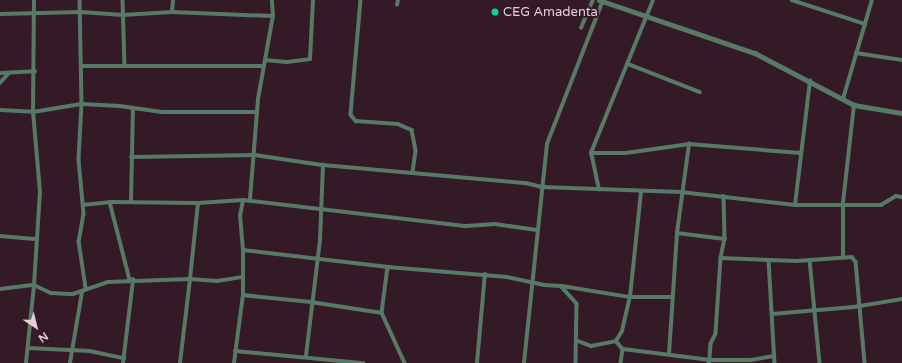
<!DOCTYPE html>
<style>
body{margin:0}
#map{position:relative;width:902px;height:363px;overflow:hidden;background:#341927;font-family:"Varela Round",sans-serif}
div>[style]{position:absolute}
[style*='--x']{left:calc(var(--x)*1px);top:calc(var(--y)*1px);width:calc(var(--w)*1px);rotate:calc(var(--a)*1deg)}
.minor>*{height:3.5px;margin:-1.75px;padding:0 1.75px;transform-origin:1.75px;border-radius:1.75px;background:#567a65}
.tertiary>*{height:4.5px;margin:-2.25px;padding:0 2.25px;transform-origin:2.25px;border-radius:2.25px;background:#567a65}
.dots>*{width:11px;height:11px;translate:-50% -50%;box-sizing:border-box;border:2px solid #341927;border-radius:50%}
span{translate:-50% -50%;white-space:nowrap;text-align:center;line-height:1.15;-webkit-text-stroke:4px #341927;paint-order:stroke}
.poi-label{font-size:13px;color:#e2cfd7}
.left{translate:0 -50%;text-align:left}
.north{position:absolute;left:16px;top:307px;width:40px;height:40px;-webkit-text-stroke:3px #341927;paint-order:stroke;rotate:145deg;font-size:11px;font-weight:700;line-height:16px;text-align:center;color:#e2cfd7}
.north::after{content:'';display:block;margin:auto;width:14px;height:18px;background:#e2cfd7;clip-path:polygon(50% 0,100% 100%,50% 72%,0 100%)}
</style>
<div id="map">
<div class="minor">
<i style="--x:80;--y:0;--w:104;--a:88.9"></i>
<i style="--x:82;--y:104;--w:56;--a:93.1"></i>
<i style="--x:79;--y:160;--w:54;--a:84.7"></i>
<i style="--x:84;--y:214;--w:27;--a:100"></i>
<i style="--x:79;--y:241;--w:48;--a:81.5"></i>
<i style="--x:123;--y:0;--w:66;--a:88.3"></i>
<i style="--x:361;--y:0;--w:115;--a:95"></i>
<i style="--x:351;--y:115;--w:8;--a:50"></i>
<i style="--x:356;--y:121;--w:42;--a:4.1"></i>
<i style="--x:398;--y:124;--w:15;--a:23"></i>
<i style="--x:412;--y:130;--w:21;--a:79"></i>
<i style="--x:416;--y:151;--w:22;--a:98"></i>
<i style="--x:792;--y:0;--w:77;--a:18.2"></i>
<i style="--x:397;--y:5;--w:5;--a:-79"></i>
<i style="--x:172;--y:12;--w:12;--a:-85"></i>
<i style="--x:0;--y:14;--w:81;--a:-1.4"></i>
<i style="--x:81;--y:12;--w:42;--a:4.1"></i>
<i style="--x:123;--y:15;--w:49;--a:-3.5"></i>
<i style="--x:172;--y:12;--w:101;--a:2.3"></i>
<i style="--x:581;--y:28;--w:30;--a:-67"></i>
<i style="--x:856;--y:53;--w:47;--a:8.7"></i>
<i style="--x:265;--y:60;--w:22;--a:5"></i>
<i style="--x:287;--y:62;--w:23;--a:-7"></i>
<i style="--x:310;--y:59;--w:59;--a:-87.1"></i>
<i style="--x:628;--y:64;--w:77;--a:21.3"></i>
<i style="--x:81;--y:66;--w:183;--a:0"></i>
<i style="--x:0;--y:73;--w:35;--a:-3"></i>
<i style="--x:0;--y:83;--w:12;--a:-48"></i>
<i style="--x:843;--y:99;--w:103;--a:-73.7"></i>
<i style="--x:0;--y:110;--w:33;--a:3"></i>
<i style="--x:33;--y:112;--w:50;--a:-9.3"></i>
<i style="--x:82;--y:104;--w:38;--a:3"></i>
<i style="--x:120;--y:106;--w:42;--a:8.1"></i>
<i style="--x:162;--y:112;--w:95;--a:0"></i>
<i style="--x:591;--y:153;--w:35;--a:0"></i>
<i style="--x:626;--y:153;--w:64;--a:-8.1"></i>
<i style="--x:689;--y:144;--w:112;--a:4.6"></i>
<i style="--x:131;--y:157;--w:124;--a:-0.9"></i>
<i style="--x:255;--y:155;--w:69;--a:8.4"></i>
<i style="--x:323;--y:165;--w:204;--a:5.1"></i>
<i style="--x:526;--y:183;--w:16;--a:14"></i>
<i style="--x:542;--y:187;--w:139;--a:2.1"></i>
<i style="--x:681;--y:192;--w:115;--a:6.5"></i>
<i style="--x:795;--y:205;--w:86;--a:0"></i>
<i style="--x:881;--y:205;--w:17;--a:-31"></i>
<i style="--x:896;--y:196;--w:6;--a:9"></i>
<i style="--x:599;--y:190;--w:38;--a:-102"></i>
<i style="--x:591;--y:153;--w:165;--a:-67.9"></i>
<i style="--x:724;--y:196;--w:43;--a:88.7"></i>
<i style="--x:725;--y:239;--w:19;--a:102"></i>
<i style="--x:721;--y:258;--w:76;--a:93.8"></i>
<i style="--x:716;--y:334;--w:11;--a:117"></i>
<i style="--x:711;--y:344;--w:16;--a:94"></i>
<i style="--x:710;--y:360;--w:41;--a:0"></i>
<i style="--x:751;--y:360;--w:23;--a:-10"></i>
<i style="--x:250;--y:199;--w:100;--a:-85.4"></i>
<i style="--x:258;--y:99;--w:84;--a:-79.8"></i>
<i style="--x:273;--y:16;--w:16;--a:-94"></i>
<i style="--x:110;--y:202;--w:81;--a:75.6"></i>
<i style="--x:131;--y:202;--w:93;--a:-88.8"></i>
<i style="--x:83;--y:205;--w:27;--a:-6"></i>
<i style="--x:110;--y:202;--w:88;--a:0.7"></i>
<i style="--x:198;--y:203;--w:45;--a:-3.8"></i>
<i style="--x:795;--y:205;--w:125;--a:-83.1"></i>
<i style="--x:677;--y:233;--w:48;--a:7.1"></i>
<i style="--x:0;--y:236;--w:37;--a:5"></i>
<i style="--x:243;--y:250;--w:146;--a:6.7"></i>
<i style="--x:388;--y:267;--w:119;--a:4.8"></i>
<i style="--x:507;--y:277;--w:38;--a:12"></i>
<i style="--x:544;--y:285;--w:17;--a:3"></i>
<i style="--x:561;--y:286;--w:24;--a:48"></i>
<i style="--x:577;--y:304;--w:59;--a:91"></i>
<i style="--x:843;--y:256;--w:53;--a:-90"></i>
<i style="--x:843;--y:203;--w:99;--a:-83.6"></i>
<i style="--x:721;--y:258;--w:76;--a:2.3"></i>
<i style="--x:797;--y:261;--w:55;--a:-4.2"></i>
<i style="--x:852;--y:257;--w:6;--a:51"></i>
<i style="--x:856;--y:262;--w:101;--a:84.9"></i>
<i style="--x:769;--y:260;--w:103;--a:86.7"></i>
<i style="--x:810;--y:260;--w:103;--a:84.5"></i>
<i style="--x:388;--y:267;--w:46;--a:97.4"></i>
<i style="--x:382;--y:313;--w:55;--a:65.3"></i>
<i style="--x:562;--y:286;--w:69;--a:9.2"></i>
<i style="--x:630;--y:297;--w:42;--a:0"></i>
<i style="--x:0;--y:289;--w:34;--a:-7"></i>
<i style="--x:34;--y:285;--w:19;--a:25"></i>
<i style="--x:51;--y:293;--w:22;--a:3"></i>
<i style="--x:73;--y:294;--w:37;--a:-19"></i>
<i style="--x:108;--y:282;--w:82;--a:-2.1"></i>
<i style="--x:190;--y:279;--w:76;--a:-84"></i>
<i style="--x:243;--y:295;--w:68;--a:5.9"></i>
<i style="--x:311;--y:302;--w:72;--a:8.8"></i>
<i style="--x:772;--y:314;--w:82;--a:-4.9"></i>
<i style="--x:854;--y:307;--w:49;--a:-9.5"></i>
<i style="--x:578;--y:341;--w:14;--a:21"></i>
<i style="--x:591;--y:346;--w:25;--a:-11"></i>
<i style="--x:616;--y:341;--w:11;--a:49"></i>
<i style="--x:623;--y:349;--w:14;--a:98"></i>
<i style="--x:616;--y:341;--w:12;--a:-59"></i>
<i style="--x:622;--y:331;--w:35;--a:-77"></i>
<i style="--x:630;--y:297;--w:106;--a:-84"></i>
<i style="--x:28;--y:348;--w:62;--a:2.8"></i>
<i style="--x:90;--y:351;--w:35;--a:12"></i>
<i style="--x:623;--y:349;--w:88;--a:7.2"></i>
<i style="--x:710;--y:360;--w:3;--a:108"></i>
<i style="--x:235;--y:351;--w:129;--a:5.4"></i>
<i style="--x:669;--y:354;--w:121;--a:-86.2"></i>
<i style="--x:677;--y:233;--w:90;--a:-82.3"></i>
<i style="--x:306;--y:356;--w:117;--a:-83.1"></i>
<i style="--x:320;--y:240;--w:75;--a:-87.7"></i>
<i style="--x:26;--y:363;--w:78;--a:-84.1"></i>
<i style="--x:34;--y:285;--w:93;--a:-86.3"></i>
<i style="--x:40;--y:192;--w:80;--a:-95"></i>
<i style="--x:33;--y:112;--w:112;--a:-89.5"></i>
<i style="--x:70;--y:363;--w:72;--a:-80.4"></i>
<i style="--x:123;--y:363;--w:84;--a:-83.1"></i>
<i style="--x:180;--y:363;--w:85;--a:-83.2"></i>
<i style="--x:190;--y:279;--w:27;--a:4"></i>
<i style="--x:217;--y:281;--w:26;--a:-9"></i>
<i style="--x:234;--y:363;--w:69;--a:-82.5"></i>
<i style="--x:243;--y:295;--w:45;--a:-90"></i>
<i style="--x:243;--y:250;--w:34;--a:-95"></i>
<i style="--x:240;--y:216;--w:16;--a:-79"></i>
<i style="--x:243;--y:200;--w:225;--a:6.7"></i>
<i style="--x:466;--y:226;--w:29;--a:-4"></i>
<i style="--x:495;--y:224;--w:42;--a:8.1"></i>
<i style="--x:477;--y:363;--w:89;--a:-84.9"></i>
<i style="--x:524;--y:363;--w:220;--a:-84"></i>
<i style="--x:547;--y:144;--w:155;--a:-68.7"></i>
</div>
<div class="tertiary">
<i style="--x:599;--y:0;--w:165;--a:18.8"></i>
<i style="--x:755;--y:53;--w:112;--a:27.7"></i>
<i style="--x:854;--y:105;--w:49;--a:9.5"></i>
</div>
<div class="dots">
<i style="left:495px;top:12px;background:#04d98b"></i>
</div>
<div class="poi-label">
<span class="left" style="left:503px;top:12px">CEG Amadenta</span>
</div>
<div class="north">N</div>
</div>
